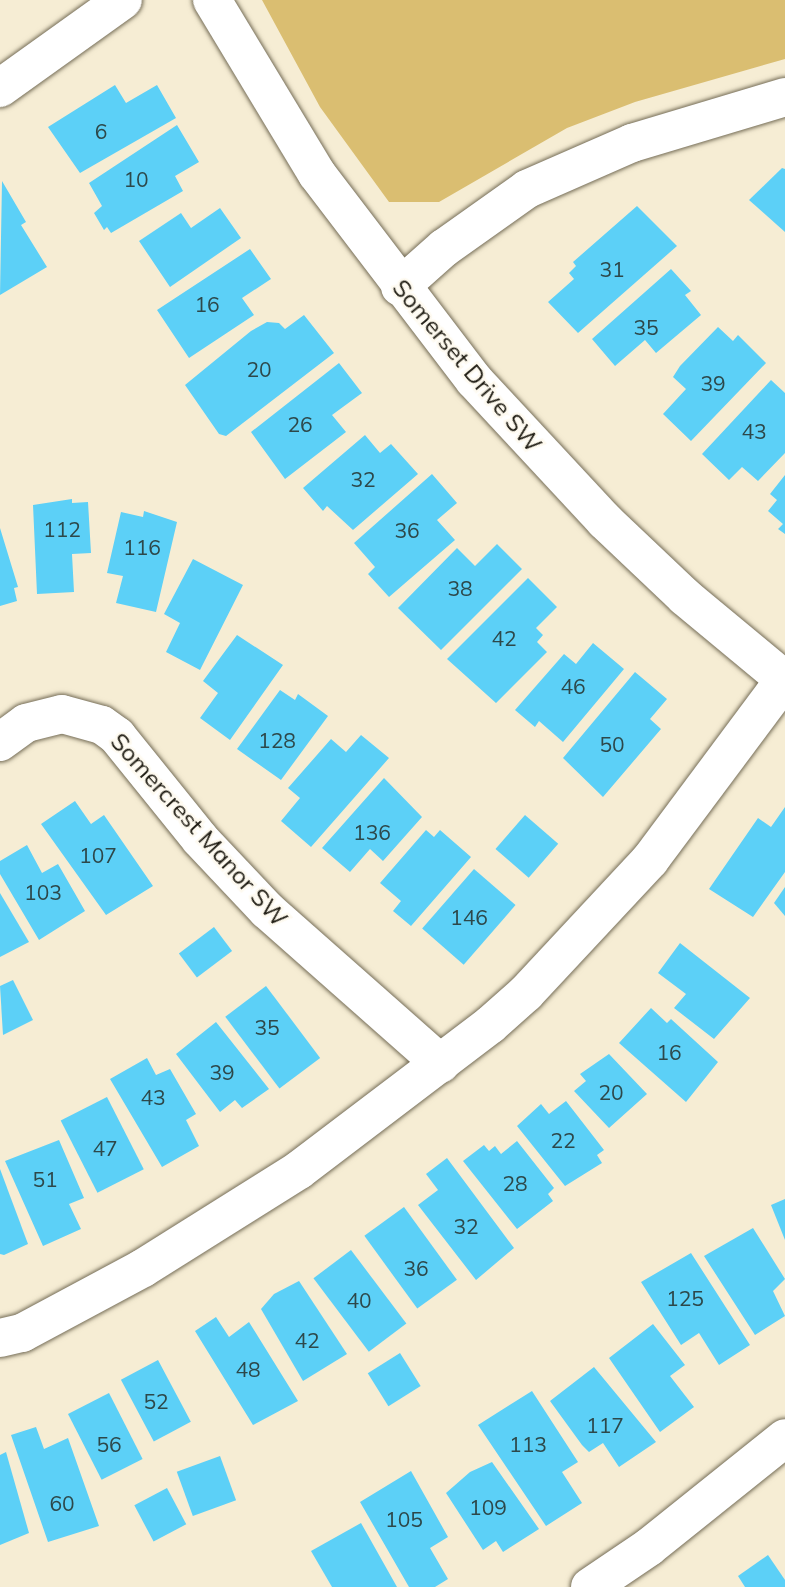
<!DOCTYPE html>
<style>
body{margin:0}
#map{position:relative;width:785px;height:1587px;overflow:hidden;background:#f6edd4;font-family:Mulish,sans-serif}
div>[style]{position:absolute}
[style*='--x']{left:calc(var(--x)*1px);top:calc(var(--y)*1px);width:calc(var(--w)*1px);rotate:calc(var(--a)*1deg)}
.green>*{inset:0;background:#dabe71}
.building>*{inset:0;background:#5cd0f7;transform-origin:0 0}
.roads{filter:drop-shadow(0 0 2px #756d57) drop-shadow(0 0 2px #756d57)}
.minor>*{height:38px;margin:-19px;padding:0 19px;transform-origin:19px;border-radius:19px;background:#fff}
span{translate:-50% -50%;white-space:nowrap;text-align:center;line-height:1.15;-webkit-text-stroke:5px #fefaf0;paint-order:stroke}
.number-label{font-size:21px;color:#2d484a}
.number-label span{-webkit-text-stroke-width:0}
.street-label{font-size:24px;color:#1d1a11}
</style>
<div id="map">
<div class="green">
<i style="clip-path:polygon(262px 0,785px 0,785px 59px,635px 102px,567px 128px,439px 202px,389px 202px,320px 107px)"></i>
</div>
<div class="building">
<i style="clip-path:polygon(115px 85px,126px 103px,157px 85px,176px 118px,80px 173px,48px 127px)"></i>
<i style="clip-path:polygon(177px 125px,199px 162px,175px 176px,183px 191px,111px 233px,107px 227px,104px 230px,94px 213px,102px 206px,89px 183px)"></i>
<i style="clip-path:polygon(782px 168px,785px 169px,785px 232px,749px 200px)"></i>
<i style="clip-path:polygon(2px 181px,26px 222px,21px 225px,47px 267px,0 295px)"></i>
<i style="clip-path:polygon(637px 206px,677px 246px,578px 333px,548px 302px,574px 279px,569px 273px,576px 266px,573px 262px)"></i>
<i style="clip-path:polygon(220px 208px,241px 238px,170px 287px,139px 241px,181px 213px,191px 228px)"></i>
<i style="clip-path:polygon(250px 249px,271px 279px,242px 298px,254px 315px,189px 358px,157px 310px)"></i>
<i style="clip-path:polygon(671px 269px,691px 291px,685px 295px,701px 315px,656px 353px,645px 340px,615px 366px,592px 339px)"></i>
<i style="clip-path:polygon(304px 315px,334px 353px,226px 436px,219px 434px,185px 385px,251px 331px,267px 322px,279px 323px,285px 329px)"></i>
<i style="clip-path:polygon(718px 327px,733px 341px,738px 335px,766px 363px,691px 441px,663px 414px,686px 389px,673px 377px,680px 366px)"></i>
<i style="clip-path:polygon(339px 363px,362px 393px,332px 415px,346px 432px,285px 479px,251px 432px)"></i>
<i style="clip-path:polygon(771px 380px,785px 393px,785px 453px,758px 481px,742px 467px,729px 480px,702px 454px)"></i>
<i style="clip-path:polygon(365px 435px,380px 453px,391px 444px,418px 474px,353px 530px,327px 506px,323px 511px,303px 488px)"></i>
<i style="clip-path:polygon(432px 474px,457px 503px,437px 520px,455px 540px,389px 597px,368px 574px,375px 567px,354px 543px)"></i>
<i style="clip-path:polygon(785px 475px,785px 534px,778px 529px,783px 524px,768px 511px,777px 500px,770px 494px)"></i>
<i style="clip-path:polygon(72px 499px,72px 503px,88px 502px,91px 553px,72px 554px,74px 592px,37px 594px,33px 505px)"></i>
<i style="clip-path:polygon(144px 511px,177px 522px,156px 612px,116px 603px,123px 576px,107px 573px,121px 512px,143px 517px)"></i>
<i style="clip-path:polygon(0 528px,18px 587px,14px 588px,17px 601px,0 606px)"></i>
<i style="clip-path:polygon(497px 544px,522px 569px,441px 650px,398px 608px,457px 548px,475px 566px)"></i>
<i style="clip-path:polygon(193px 559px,243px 585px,200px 670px,166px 652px,180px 623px,164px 614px)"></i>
<i style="clip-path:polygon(528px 578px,557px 607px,536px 628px,543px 635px,537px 642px,547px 652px,496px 703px,447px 659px)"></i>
<i style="clip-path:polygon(237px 635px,283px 665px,230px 740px,200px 718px,218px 693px,203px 681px)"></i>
<i style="clip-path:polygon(593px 643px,624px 669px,563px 742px,539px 721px,535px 727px,515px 710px,564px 654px,576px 664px)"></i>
<i style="clip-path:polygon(635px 672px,667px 699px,650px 719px,661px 729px,603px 797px,563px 758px)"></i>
<i style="clip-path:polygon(280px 690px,295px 700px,298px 694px,328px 716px,281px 780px,237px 749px)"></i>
<i style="clip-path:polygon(361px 735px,389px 758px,311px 847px,281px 821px,300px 798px,288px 788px,331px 739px,346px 752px)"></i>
<i style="clip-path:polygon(384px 778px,422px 817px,383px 861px,370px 849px,350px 872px,322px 848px)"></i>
<i style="clip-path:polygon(75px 801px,91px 824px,104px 815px,153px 886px,106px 915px,41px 824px)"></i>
<i style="clip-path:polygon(785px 807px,785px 872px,753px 917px,709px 889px,758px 818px,771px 827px)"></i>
<i style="left:525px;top:815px;width:44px;height:45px;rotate:41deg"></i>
<i style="clip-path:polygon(426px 830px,434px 837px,440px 830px,471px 857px,411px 926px,393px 911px,401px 901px,380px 883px)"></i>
<i style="clip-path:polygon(27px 845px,42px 873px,58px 864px,85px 911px,39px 940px,0 874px,0 861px)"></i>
<i style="left:474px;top:869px;width:55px;height:79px;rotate:41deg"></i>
<i style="clip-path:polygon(785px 887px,785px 916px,774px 903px)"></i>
<i style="clip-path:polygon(0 893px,29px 942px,0 957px)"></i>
<i style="left:214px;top:927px;width:30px;height:44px;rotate:53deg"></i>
<i style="clip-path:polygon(680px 943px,750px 998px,714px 1039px,674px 1008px,686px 994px,658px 973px)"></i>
<i style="clip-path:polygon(13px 980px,33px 1020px,3px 1035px,0 986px)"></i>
<i style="left:266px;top:986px;width:90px;height:51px;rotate:53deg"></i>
<i style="clip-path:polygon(651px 1008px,667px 1023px,671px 1019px,718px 1062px,686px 1102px,619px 1043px)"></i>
<i style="clip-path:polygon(216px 1022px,269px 1089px,242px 1108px,235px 1100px,220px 1112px,176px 1054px)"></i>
<i style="clip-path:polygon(609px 1054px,647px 1094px,609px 1128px,574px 1091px,586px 1081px,580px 1074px)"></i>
<i style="clip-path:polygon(147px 1058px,156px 1075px,170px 1069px,196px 1114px,186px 1120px,199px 1146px,162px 1167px,110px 1079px)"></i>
<i style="left:107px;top:1097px;width:81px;height:52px;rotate:63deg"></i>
<i style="clip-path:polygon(566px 1101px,604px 1150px,597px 1155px,602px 1163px,565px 1186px,517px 1126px,541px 1104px,549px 1114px)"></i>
<i style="clip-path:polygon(59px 1140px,84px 1198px,69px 1204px,81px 1229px,43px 1246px,5px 1161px)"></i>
<i style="clip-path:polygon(517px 1141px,554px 1188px,548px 1194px,553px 1201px,517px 1229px,463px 1161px,484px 1145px,489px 1151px,495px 1146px,501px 1154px)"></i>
<i style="clip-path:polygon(447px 1158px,514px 1248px,476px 1280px,418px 1205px,438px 1190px,426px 1174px)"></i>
<i style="clip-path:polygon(0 1169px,28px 1244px,4px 1255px,0 1254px)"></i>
<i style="clip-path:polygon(785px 1199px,785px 1240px,771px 1205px)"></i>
<i style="left:404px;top:1207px;width:90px;height:49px;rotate:54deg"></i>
<i style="clip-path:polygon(753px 1228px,785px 1279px,773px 1291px,785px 1316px,755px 1335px,704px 1256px)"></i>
<i style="left:351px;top:1250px;width:92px;height:47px;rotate:53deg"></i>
<i style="clip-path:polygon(691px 1253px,750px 1345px,719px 1365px,699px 1333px,681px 1345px,641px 1282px)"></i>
<i style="clip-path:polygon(299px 1281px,347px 1354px,303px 1381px,261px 1309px,274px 1294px)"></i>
<i style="clip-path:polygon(216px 1317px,229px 1337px,249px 1322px,298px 1401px,253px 1425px,195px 1331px)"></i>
<i style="clip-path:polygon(653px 1324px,685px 1365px,670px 1376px,694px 1407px,660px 1432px,609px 1358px)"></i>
<i style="left:400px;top:1353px;width:39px;height:38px;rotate:58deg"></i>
<i style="left:158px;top:1360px;width:70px;height:42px;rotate:62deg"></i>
<i style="clip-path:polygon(594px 1367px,656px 1442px,619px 1467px,603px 1443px,589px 1452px,582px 1445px,550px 1401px)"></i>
<i style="clip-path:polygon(532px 1391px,578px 1462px,562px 1472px,582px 1503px,546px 1526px,478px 1425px)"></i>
<i style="left:109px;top:1393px;width:74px;height:46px;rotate:63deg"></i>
<i style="clip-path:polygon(36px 1427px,44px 1449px,68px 1438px,99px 1526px,48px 1542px,11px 1435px)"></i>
<i style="clip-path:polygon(6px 1452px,29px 1533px,0 1545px,0 1455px)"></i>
<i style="left:220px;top:1456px;width:47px;height:46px;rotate:70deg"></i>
<i style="clip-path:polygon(492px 1462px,539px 1529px,503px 1552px,496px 1541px,483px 1550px,446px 1493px,470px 1472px)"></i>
<i style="clip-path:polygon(411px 1471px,448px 1537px,430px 1548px,448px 1579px,435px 1587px,409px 1587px,360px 1502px)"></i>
<i style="left:167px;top:1488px;width:41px;height:37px;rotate:62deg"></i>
<i style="clip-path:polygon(361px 1523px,397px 1587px,332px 1587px,311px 1551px)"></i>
<i style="clip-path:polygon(768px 1555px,785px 1580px,785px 1587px,745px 1587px,738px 1576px)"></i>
</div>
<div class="roads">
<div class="minor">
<i style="--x:212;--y:0;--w:203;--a:58.9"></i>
<i style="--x:317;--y:174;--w:259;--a:52.7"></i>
<i style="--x:474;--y:380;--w:192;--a:47.1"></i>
<i style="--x:605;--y:521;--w:110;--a:43.5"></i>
<i style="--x:685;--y:597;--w:130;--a:39.7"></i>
<i style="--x:0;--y:88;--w:151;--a:-35.6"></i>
<i style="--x:400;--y:287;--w:59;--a:-41.6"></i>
<i style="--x:444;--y:248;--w:102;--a:-35.4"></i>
<i style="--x:527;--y:189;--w:115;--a:-23.7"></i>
<i style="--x:632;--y:143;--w:160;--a:-16.7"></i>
<i style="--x:0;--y:742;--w:32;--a:-36"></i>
<i style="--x:26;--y:723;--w:37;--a:-14"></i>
<i style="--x:62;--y:714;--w:41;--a:15.4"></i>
<i style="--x:102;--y:725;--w:19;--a:36"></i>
<i style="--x:117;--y:736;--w:132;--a:51.1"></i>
<i style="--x:200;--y:839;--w:98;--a:46.7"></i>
<i style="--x:267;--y:910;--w:232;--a:41.5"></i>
<i style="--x:0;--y:1338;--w:23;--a:-13"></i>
<i style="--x:22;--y:1333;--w:137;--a:-28.2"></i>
<i style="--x:143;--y:1268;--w:184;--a:-32.1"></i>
<i style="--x:299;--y:1170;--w:240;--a:-37.2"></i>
<i style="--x:490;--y:1025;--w:48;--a:-41.6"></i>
<i style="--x:526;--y:993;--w:182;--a:-47"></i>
<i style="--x:650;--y:860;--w:224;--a:-53.3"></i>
<i style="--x:590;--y:1587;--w:71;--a:-34.1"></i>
<i style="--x:649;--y:1547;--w:174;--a:-38.7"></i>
</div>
</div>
<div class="number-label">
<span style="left:101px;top:131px">6</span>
<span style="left:136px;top:179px">10</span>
<span style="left:612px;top:269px">31</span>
<span style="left:207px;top:304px">16</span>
<span style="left:646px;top:327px">35</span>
<span style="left:259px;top:369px">20</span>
<span style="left:713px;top:383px">39</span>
<span style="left:300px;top:424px">26</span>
<span style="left:754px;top:431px">43</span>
<span style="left:363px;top:479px">32</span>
<span style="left:62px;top:529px">112</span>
<span style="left:407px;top:530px">36</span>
<span style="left:142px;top:547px">116</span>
<span style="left:460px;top:588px">38</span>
<span style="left:504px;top:638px">42</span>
<span style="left:573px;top:686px">46</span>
<span style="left:277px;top:740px">128</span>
<span style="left:612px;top:744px">50</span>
<span style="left:372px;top:832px">136</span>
<span style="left:98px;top:855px">107</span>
<span style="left:43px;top:892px">103</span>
<span style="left:469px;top:917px">146</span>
<span style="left:267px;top:1027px">35</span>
<span style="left:669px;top:1052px">16</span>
<span style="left:222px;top:1072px">39</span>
<span style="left:611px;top:1092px">20</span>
<span style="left:153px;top:1097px">43</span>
<span style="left:563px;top:1140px">22</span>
<span style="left:105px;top:1148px">47</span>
<span style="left:45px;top:1179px">51</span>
<span style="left:515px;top:1183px">28</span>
<span style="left:466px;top:1226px">32</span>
<span style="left:416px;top:1268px">36</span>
<span style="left:685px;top:1298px">125</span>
<span style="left:359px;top:1300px">40</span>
<span style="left:307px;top:1340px">42</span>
<span style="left:248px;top:1369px">48</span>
<span style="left:156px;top:1401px">52</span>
<span style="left:605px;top:1425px">117</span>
<span style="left:109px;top:1444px">56</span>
<span style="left:528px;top:1444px">113</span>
<span style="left:62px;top:1503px">60</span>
<span style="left:488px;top:1507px">109</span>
<span style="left:404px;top:1519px">105</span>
</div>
<div class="street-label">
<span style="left:467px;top:366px;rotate:50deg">Somerset Drive SW</span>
<span style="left:199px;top:830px;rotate:48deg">Somercrest Manor SW</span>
</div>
</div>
